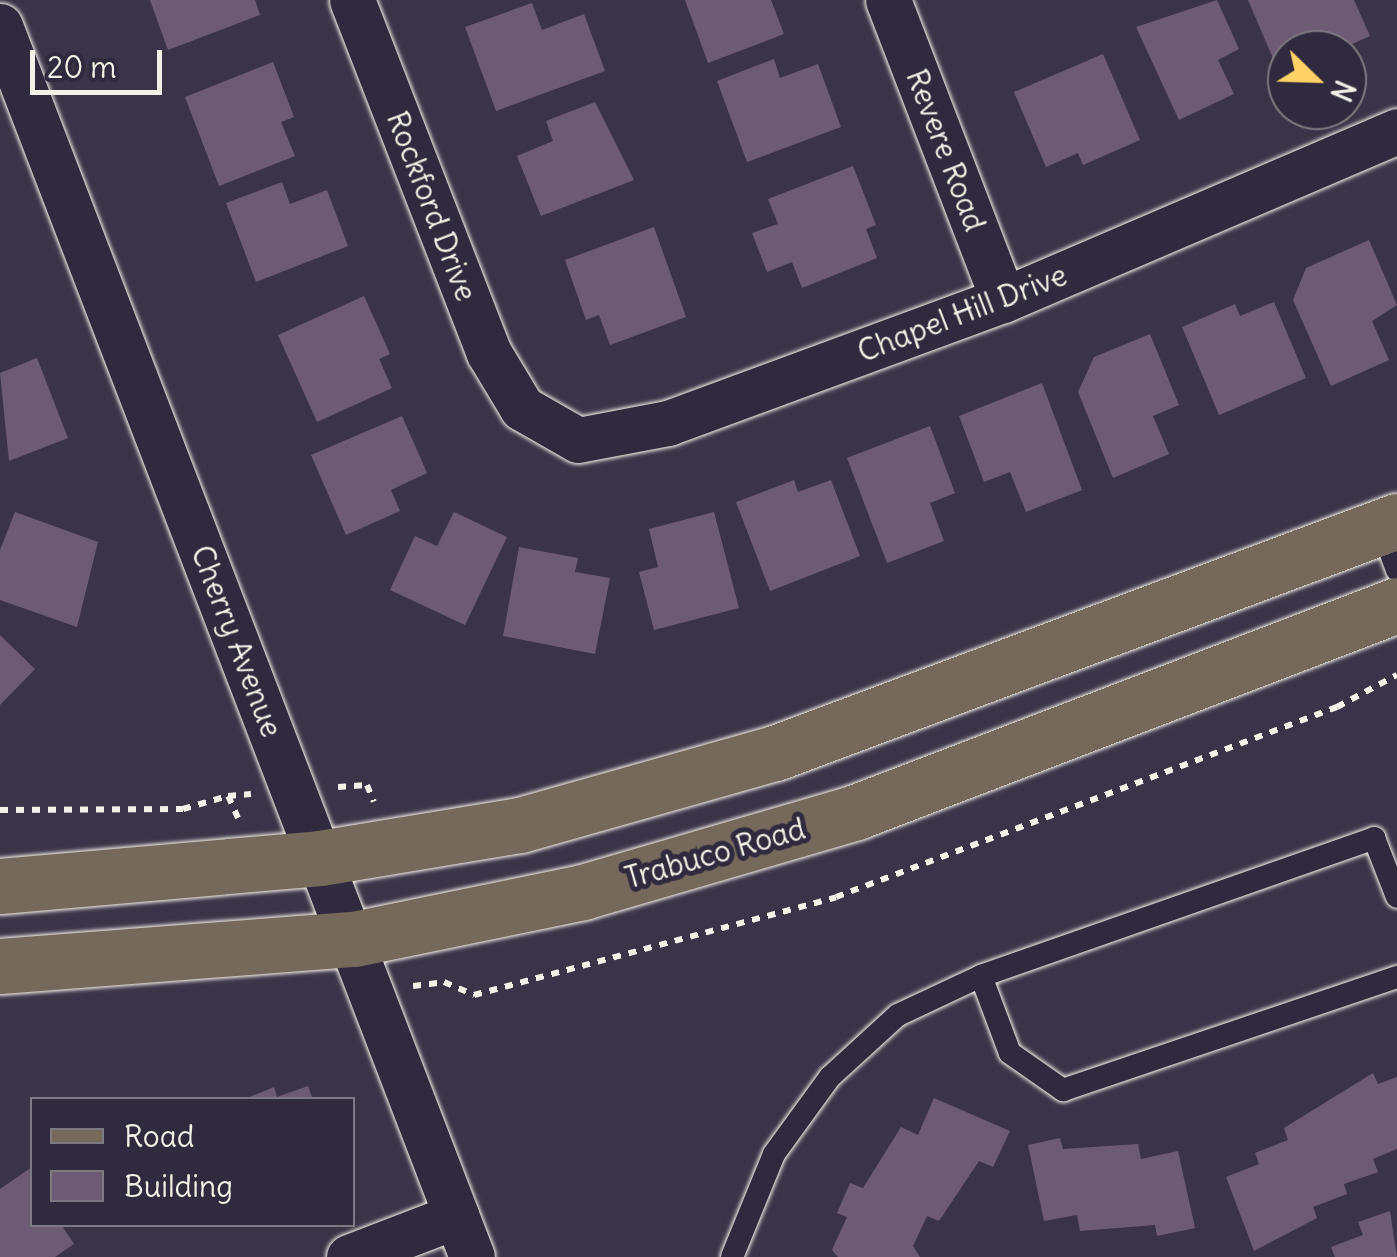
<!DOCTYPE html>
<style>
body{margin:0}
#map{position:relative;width:1397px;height:1257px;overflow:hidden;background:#3b3448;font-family:Delius,sans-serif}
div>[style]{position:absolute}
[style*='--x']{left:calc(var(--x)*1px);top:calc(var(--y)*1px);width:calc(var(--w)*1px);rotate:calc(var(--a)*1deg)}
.building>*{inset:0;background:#6d5b74}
.path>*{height:6px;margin-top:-3px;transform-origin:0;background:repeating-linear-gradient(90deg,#f4f1e8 0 8px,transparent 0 16px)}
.roads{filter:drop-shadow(0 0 2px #f4f1e8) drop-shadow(0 0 2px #f4f1e8)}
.lane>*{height:22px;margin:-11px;padding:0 11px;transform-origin:11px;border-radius:11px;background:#2f2a3d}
.street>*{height:45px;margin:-22.5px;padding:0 22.5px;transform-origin:22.5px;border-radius:22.5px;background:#2f2a3d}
.primary>*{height:55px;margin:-27.5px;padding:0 27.5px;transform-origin:27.5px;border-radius:27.5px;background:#76695c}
span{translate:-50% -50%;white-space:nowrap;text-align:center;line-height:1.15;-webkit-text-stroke:10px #2f2a3d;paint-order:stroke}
.street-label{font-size:30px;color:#f4f1e8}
.legend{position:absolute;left:30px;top:1097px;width:325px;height:130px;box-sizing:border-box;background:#2f2a3d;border:2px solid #7e7a81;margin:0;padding:12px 18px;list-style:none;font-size:30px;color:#f4f1e8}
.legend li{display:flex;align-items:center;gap:20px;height:50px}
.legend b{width:50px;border:2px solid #7e7a81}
.north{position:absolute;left:1267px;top:30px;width:100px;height:100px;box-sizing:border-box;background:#2f2a3d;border:2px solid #7e7a81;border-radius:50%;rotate:113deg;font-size:28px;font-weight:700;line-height:40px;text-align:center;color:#f4f1e8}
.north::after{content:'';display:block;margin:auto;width:35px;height:45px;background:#ffd166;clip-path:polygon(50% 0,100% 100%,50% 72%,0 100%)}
.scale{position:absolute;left:30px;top:50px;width:132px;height:45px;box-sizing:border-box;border:5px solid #f4f1e8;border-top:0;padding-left:12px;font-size:30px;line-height:35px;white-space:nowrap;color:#f4f1e8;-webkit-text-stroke:8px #2f2a3d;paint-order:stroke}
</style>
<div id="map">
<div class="building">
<i style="clip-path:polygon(150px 0,255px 0,260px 15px,168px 50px)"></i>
<i style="clip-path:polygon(685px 0,771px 0,784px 34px,708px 63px)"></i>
<i style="clip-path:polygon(1217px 0,1239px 49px,1218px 60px,1234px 94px,1179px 120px,1136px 27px)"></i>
<i style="clip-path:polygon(1248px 0,1354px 0,1370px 36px,1339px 50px,1287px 50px,1275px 63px)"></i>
<i style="clip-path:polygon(532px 3px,542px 30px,584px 14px,605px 71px,496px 111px,465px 27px)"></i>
<i style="clip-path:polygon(1103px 54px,1140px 140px,1083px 165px,1078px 153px,1046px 167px,1014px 92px)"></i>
<i style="clip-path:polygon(774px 59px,780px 78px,818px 64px,841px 127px,747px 162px,717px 81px)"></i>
<i style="clip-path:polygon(273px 62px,294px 117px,281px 122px,295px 156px,219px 186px,185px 97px)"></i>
<i style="clip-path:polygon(595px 102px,634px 180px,541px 216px,517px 156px,553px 141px,546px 121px)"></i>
<i style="clip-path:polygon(853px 166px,876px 225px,866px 229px,877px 258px,802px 288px,792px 262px,767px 272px,752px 233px,778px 224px,768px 199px)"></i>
<i style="clip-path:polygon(282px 182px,290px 204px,327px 190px,348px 246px,256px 282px,226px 203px)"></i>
<i style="clip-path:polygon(654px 227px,686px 317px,610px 345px,599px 315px,586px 320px,565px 260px)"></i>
<i style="clip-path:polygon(1369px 240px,1397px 305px,1372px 321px,1389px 360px,1331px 386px,1293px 300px,1306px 268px)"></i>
<i style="clip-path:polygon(364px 296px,390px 354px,379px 359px,392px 388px,317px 422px,278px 335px)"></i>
<i style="clip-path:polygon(1274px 302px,1306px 378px,1219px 415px,1182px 327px,1235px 304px,1240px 316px)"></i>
<i style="clip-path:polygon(1150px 334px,1179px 405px,1153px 416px,1169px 454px,1113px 478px,1078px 392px,1094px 357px)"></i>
<i style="clip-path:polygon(37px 358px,68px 438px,9px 461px,0 373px)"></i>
<i style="clip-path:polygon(1042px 383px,1082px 490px,1026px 512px,1010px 472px,984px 482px,959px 416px)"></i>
<i style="clip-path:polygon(402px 416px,427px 473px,391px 490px,400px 511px,346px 535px,311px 455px)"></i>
<i style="clip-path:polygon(930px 426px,955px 493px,930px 503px,944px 541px,887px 563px,847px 458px)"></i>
<i style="clip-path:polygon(794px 480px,798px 492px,831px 480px,860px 556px,770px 591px,736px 502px)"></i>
<i style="clip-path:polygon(15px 512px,98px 542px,77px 627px,0 600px,0 550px)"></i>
<i style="clip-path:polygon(454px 512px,507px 537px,465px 625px,390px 590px,415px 536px,437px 546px)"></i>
<i style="clip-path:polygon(714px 512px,739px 608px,654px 630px,639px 572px,658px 567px,649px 529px)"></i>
<i style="clip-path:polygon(519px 547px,578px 558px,575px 572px,610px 578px,595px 654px,503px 636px)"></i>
<i style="clip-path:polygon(0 635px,35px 669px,0 705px)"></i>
<i style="clip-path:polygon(1373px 1073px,1378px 1084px,1397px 1077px,1397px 1149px,1373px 1159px,1378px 1172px,1344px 1184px,1347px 1194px,1313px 1207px,1317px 1218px,1254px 1251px,1226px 1177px,1259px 1164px,1255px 1153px,1288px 1140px,1284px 1128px)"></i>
<i style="clip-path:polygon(308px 1086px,313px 1100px,242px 1100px,274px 1087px,277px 1097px)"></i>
<i style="clip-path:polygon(934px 1098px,1010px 1131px,993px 1167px,979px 1161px,939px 1221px,927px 1216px,913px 1246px,920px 1257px,838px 1257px,832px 1250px,847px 1217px,837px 1213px,850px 1183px,863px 1188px,901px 1127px,918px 1135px)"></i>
<i style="clip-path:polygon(1060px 1138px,1063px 1149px,1138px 1144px,1141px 1159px,1178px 1151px,1195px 1228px,1157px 1236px,1155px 1225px,1080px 1231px,1077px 1215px,1044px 1221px,1028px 1145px)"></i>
<i style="clip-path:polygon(32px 1167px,32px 1224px,61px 1224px,74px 1244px,55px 1257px,0 1257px,0 1189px)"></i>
<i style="clip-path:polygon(1390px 1211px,1397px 1257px,1335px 1257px,1331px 1247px,1363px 1235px,1358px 1222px)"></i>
</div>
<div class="path">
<i style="--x:338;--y:787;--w:29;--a:-4"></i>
<i style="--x:367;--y:785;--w:18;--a:68"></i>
<i style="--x:0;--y:810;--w:183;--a:-0.3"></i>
<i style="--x:183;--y:809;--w:47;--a:-16.1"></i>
<i style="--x:238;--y:818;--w:24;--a:-114"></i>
<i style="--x:228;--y:796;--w:23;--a:-5"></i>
<i style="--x:413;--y:986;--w:31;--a:-7"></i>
<i style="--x:444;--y:982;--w:33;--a:23"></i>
<i style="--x:474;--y:995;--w:375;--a:-15.1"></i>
<i style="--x:836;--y:897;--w:536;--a:-20.77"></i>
<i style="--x:1337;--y:707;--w:68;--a:-28.1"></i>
</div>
<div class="roads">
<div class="lane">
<i style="--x:1381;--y:527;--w:46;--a:69.6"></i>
<i style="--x:981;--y:976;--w:82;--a:69.4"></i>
<i style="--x:1010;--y:1053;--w:65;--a:34.9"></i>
<i style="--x:1063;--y:1090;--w:353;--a:-18.7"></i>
<i style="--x:732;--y:1257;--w:111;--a:-67.8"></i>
<i style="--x:774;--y:1154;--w:95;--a:-54"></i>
<i style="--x:830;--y:1077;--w:92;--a:-42.4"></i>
<i style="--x:898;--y:1015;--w:92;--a:-25.2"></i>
<i style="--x:981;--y:976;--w:417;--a:-19.3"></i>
<i style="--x:1374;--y:838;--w:63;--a:68.7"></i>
</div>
<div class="street">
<i style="--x:352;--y:0;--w:379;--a:68.8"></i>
<i style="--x:489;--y:353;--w:64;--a:59"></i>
<i style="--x:522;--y:408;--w:64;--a:29.7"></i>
<i style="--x:578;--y:440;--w:92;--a:-10.7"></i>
<i style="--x:668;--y:423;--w:357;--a:-20.2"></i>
<i style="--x:1003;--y:300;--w:429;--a:-23.2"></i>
<i style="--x:888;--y:0;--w:321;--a:69"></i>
<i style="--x:0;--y:26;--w:1318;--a:69.02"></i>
<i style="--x:349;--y:1257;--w:115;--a:-21"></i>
</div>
<div class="primary">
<i style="--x:0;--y:886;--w:321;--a:-5"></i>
<i style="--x:320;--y:858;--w:203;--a:-9.4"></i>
<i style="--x:520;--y:825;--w:265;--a:-15.8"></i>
<i style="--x:775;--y:753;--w:664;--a:-20.46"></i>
<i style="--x:0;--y:966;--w:355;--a:-4.4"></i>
<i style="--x:354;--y:939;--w:234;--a:-11.6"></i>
<i style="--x:583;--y:892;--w:284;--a:-16.3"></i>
<i style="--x:856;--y:812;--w:579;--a:-20.94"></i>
</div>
</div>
<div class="street-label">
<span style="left:946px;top:150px;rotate:69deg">Revere Road</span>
<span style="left:432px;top:206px;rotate:69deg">Rockford Drive</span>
<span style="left:962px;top:313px;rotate:-21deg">Chapel Hill Drive</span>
<span style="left:237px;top:641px;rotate:69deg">Cherry Avenue</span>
<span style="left:715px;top:853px;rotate:-16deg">Trabuco Road</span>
</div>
<ul class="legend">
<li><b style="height:12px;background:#76695c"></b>Road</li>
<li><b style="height:28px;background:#6d5b74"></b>Building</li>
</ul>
<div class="north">N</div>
<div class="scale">20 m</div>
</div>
